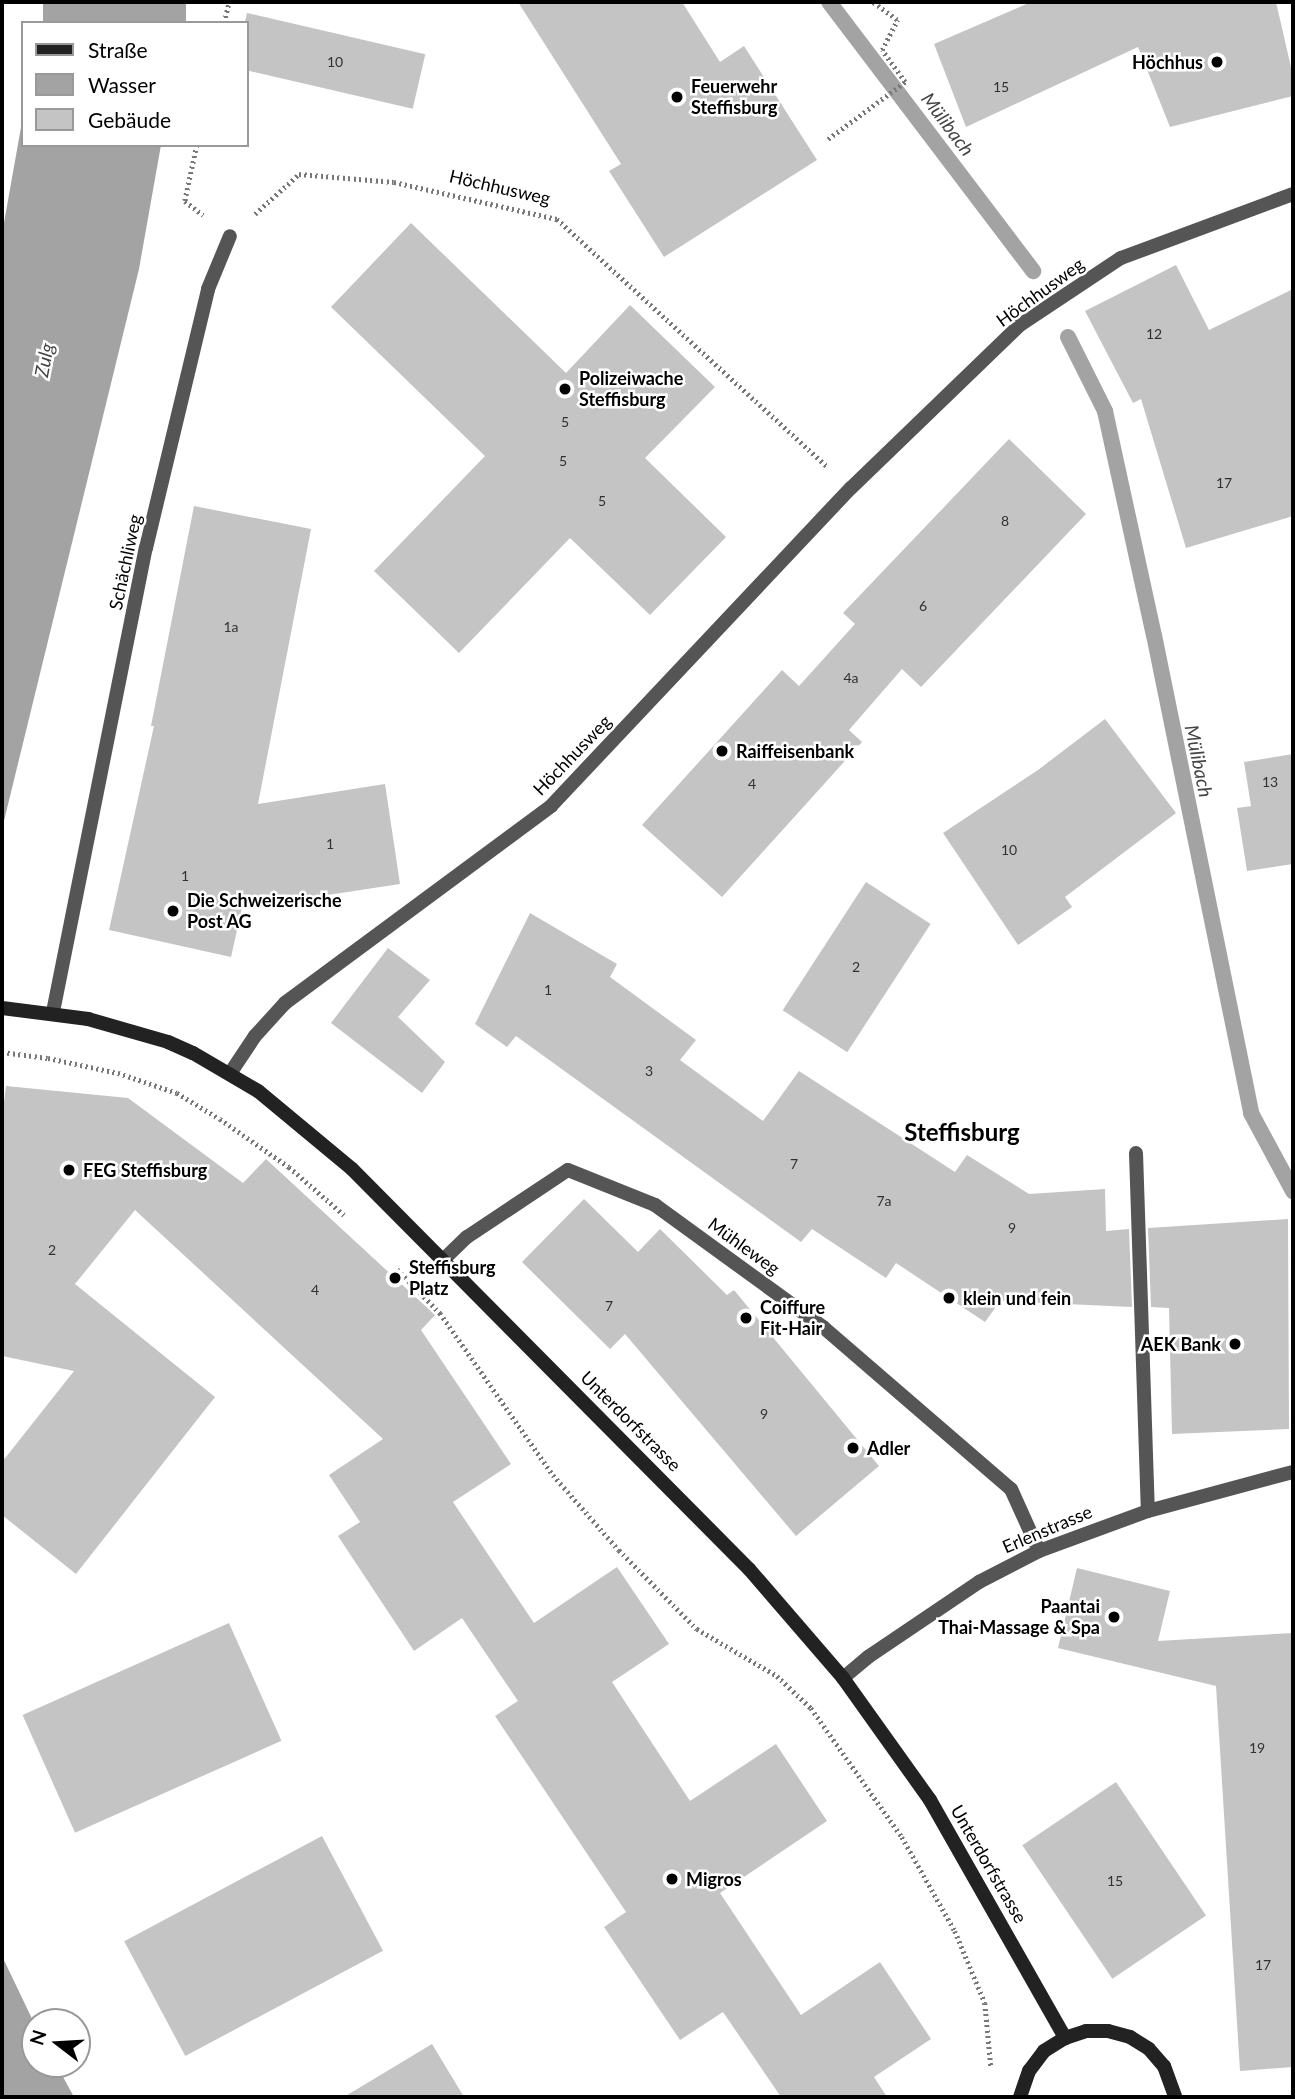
<!DOCTYPE html>
<meta charset="utf-8">
<style>
body{margin:0}
#map{position:relative;width:1295px;height:2099px;overflow:hidden;background:#fff;font-family:Lato,sans-serif}
div>[style]{position:absolute}
[style*='--x']{left:calc(var(--x)*1px);top:calc(var(--y)*1px);width:calc(var(--w)*1px);rotate:calc(var(--a)*1deg)}
.water>*{inset:0;background:#a3a3a3;transform-origin:0 0}
.stream>*{height:16px;margin:-8px;padding:0 8px;transform-origin:8px;border-radius:8px;background:#a3a3a3}
.building>*{inset:0;background:#c4c4c4;transform-origin:0 0}
.path>*{height:4.5px;margin-top:-2.25px;transform-origin:0;background:repeating-linear-gradient(90deg,#777 0 2px,transparent 0 5.5px)}
.service>*{height:14px;margin:-7px;padding:0 7px;transform-origin:7px;border-radius:7px;background:#555}
.minor>*{height:14px;margin:-7px;padding:0 7px;transform-origin:7px;border-radius:7px;background:#555}
.tertiary>*{height:14px;margin:-7px;padding:0 7px;transform-origin:7px;border-radius:7px;background:#555}
.secondary>*{height:14px;margin:-7px;padding:0 7px;transform-origin:7px;border-radius:7px;background:#222}
.dots>*{width:19px;height:19px;translate:-50% -50%;box-sizing:border-box;border:4px solid #fff;border-radius:50%}
span{translate:-50% -50%;white-space:nowrap;text-align:center;line-height:1.15;-webkit-text-stroke:5px #fff;paint-order:stroke}
.number-label{font-size:14px;color:#313131}
.number-label span{-webkit-text-stroke-width:0}
.poi-label{font-size:18px;color:#000;font-weight:700}
.right{translate:-100% -50%;text-align:right}
.left{translate:0 -50%;text-align:left}
.street-label{font-size:18px;color:#000}
.water-label{font-size:19px;color:#444;font-style:italic}
.district-label{font-size:24px;color:#000;font-weight:700}
.frame{position:absolute;inset:0;border:4px solid #000;pointer-events:none}
.legend{position:absolute;left:21px;top:21px;width:228px;height:126px;box-sizing:border-box;background:#fff;border:2px solid #999;margin:0;padding:9px 12px;list-style:none;font-size:21px;color:#000}
.legend li{display:flex;align-items:center;gap:14px;height:35px}
.legend b{width:35px;border:2px solid #999}
.north{position:absolute;left:21px;top:2008px;width:70px;height:70px;box-sizing:border-box;background:#fff;border:2px solid #999;border-radius:50%;rotate:287deg;font-size:19px;font-weight:700;line-height:28px;text-align:center;color:#000}
.north::after{content:'';display:block;margin:auto;width:24px;height:32px;background:#000;clip-path:polygon(50% 0,100% 100%,50% 72%,0 100%)}
</style>
<div id="map">
<div class="water">
<i style="left:43px;top:2px;width:143px;height:21px"></i>
<i style="clip-path:polygon(23px 116px,23px 145px,161px 145px,139px 269px,2px 829px,2px 234px)"></i>
<i style="clip-path:polygon(2px 1956px,35px 2025px,35px 2064px,56px 2064px,74px 2097px,2px 2097px)"></i>
</div>
<div class="stream">
<i style="--x:829;--y:2;--w:338;--a:52.8"></i>
<i style="--x:1068;--y:337;--w:83;--a:63.4"></i>
<i style="--x:1105;--y:411;--w:229;--a:77.7"></i>
<i style="--x:1154;--y:635;--w:488;--a:78.5"></i>
<i style="--x:1251;--y:1113;--w:89;--a:61.7"></i>
</div>
<div class="building">
<i style="clip-path:polygon(518px 2px,682px 2px,720px 62px,744px 46px,817px 160px,664px 257px,609px 171px,621px 164px)"></i>
<i style="clip-path:polygon(1031px 2px,1276px 2px,1293px 76px,1293px 96px,1170px 127px,1138px 47px,966px 127px,934px 44px)"></i>
<i style="left:247px;top:13px;width:183px;height:56px;rotate:13deg"></i>
<i style="clip-path:polygon(411px 223px,566px 373px,630px 305px,715px 387px,645px 458px,726px 537px,650px 615px,570px 538px,459px 653px,374px 571px,485px 456px,331px 307px)"></i>
<i style="clip-path:polygon(1176px 265px,1209px 330px,1293px 289px,1293px 516px,1186px 548px,1141px 399px,1133px 403px,1085px 311px)"></i>
<i style="clip-path:polygon(1009px 439px,1086px 514px,921px 687px,902px 669px,849px 730px,862px 742px,722px 897px,642px 825px,782px 670px,799px 686px,855px 624px,843px 613px)"></i>
<i style="clip-path:polygon(194px 506px,311px 529px,258px 804px,385px 784px,400px 884px,242px 908px,231px 957px,109px 930px,154px 726px,151px 726px)"></i>
<i style="clip-path:polygon(1105px 719px,1176px 813px,1065px 897px,1072px 907px,1018px 945px,943px 833px,1038px 770px)"></i>
<i style="clip-path:polygon(1293px 754px,1293px 864px,1247px 871px,1237px 808px,1251px 806px,1244px 762px)"></i>
<i style="left:866px;top:882px;width:77px;height:153px;rotate:33deg"></i>
<i style="clip-path:polygon(530px 913px,617px 964px,610px 977px,696px 1040px,680px 1060px,763px 1121px,799px 1071px,955px 1172px,967px 1155px,1029px 1194px,1105px 1189px,1106px 1231px,1129px 1229px,1132px 1307px,1000px 1301px,985px 1322px,896px 1263px,886px 1278px,812px 1229px,801px 1242px,516px 1036px,507px 1047px,475px 1024px)"></i>
<i style="clip-path:polygon(388px 948px,430px 980px,398px 1017px,445px 1062px,422px 1093px,331px 1023px)"></i>
<i style="clip-path:polygon(6px 1086px,128px 1098px,243px 1183px,266px 1159px,435px 1315px,421px 1330px,511px 1464px,453px 1502px,534px 1623px,617px 1567px,669px 1644px,612px 1682px,690px 1801px,776px 1744px,827px 1821px,720px 1893px,801px 2015px,880px 1962px,931px 2039px,874px 2077px,887px 2097px,781px 2097px,723px 2012px,680px 2040px,604px 1927px,626px 1912px,495px 1716px,518px 1701px,462px 1618px,414px 1651px,338px 1536px,360px 1522px,329px 1475px,383px 1439px,135px 1210px,75px 1284px,215px 1397px,76px 1574px,2px 1515px,2px 1462px,74px 1371px,2px 1356px,2px 1117px)"></i>
<i style="clip-path:polygon(584px 1199px,638px 1252px,660px 1229px,727px 1295px,734px 1290px,879px 1466px,796px 1536px,625px 1334px,610px 1349px,522px 1262px)"></i>
<i style="clip-path:polygon(1288px 1219px,1289px 1429px,1172px 1434px,1169px 1308px,1151px 1307px,1148px 1228px)"></i>
<i style="clip-path:polygon(1077px 1568px,1170px 1591px,1158px 1641px,1293px 1633px,1293px 2067px,1240px 2071px,1216px 1686px,1058px 1648px)"></i>
<i style="left:229px;top:1623px;width:129px;height:226px;rotate:66deg"></i>
<i style="left:1116px;top:1782px;width:161px;height:113px;rotate:56deg"></i>
<i style="left:322px;top:1836px;width:130px;height:224px;rotate:62deg"></i>
<i style="clip-path:polygon(432px 2044px,464px 2097px,344px 2097px)"></i>
</div>
<div class="path">
<i style="--x:224;--y:23;--w:22;--a:-77"></i>
<i style="--x:828;--y:139;--w:96;--a:-36.5"></i>
<i style="--x:905;--y:82;--w:39;--a:-126"></i>
<i style="--x:882;--y:50;--w:34;--a:-63"></i>
<i style="--x:897;--y:20;--w:31;--a:-144"></i>
<i style="--x:197;--y:145;--w:57;--a:102.1"></i>
<i style="--x:185;--y:201;--w:23;--a:38"></i>
<i style="--x:255;--y:214;--w:59;--a:-42.3"></i>
<i style="--x:299;--y:174;--w:95;--a:4.8"></i>
<i style="--x:394;--y:182;--w:167;--a:12.8"></i>
<i style="--x:557;--y:219;--w:366;--a:42.5"></i>
<i style="--x:2;--y:1052;--w:46;--a:7.4"></i>
<i style="--x:48;--y:1058;--w:72;--a:12.1"></i>
<i style="--x:118;--y:1073;--w:62;--a:18.7"></i>
<i style="--x:177;--y:1093;--w:50;--a:31.2"></i>
<i style="--x:220;--y:1119;--w:84;--a:34.8"></i>
<i style="--x:289;--y:1167;--w:73;--a:41.1"></i>
<i style="--x:397;--y:1269;--w:62;--a:45.7"></i>
<i style="--x:440;--y:1313;--w:198;--a:55.1"></i>
<i style="--x:553;--y:1475;--w:100;--a:48.7"></i>
<i style="--x:619;--y:1550;--w:111;--a:45.4"></i>
<i style="--x:697;--y:1629;--w:93;--a:30.4"></i>
<i style="--x:777;--y:1676;--w:47;--a:43.3"></i>
<i style="--x:811;--y:1708;--w:158;--a:54.8"></i>
<i style="--x:902;--y:1837;--w:108;--a:60.6"></i>
<i style="--x:955;--y:1931;--w:78;--a:67.4"></i>
<i style="--x:985;--y:2003;--w:63;--a:84.6"></i>
</div>
<div class="service">
<i style="--x:1136;--y:1153;--w:358;--a:88.1"></i>
</div>
<div class="minor">
<i style="--x:53;--y:1012;--w:473;--a:-78.7"></i>
<i style="--x:146;--y:548;--w:266;--a:-76.5"></i>
<i style="--x:208;--y:289;--w:57;--a:-67.5"></i>
<i style="--x:231;--y:1072;--w:43;--a:-56.3"></i>
<i style="--x:255;--y:1036;--w:45;--a:-47.7"></i>
<i style="--x:285;--y:1003;--w:331;--a:-36.5"></i>
<i style="--x:551;--y:806;--w:437;--a:-46.7"></i>
<i style="--x:851;--y:488;--w:235;--a:-44"></i>
<i style="--x:1020;--y:325;--w:121;--a:-33.6"></i>
<i style="--x:1121;--y:258;--w:184;--a:-20.4"></i>
<i style="--x:443;--y:1260;--w:33;--a:-44"></i>
<i style="--x:467;--y:1237;--w:121;--a:-33.6"></i>
<i style="--x:568;--y:1170;--w:94;--a:21.9"></i>
<i style="--x:655;--y:1205;--w:208;--a:36"></i>
<i style="--x:823;--y:1327;--w:248;--a:40.8"></i>
<i style="--x:1011;--y:1489;--w:68;--a:65.7"></i>
</div>
<div class="tertiary">
<i style="--x:843;--y:1678;--w:33;--a:-40"></i>
<i style="--x:868;--y:1657;--w:134;--a:-34"></i>
<i style="--x:979;--y:1582;--w:68;--a:-27.3"></i>
<i style="--x:1039;--y:1551;--w:116;--a:-20.2"></i>
<i style="--x:1148;--y:1511;--w:150;--a:-15.1"></i>
</div>
<div class="secondary">
<i style="--x:2;--y:1008;--w:87;--a:7.3"></i>
<i style="--x:88;--y:1019;--w:83;--a:16"></i>
<i style="--x:168;--y:1042;--w:27;--a:24"></i>
<i style="--x:193;--y:1053;--w:75;--a:30.3"></i>
<i style="--x:258;--y:1091;--w:122;--a:39.7"></i>
<i style="--x:352;--y:1169;--w:564;--a:45.22"></i>
<i style="--x:749;--y:1569;--w:144;--a:49.2"></i>
<i style="--x:843;--y:1678;--w:150;--a:54.5"></i>
<i style="--x:930;--y:1800;--w:274;--a:60.4"></i>
<i style="--x:1020;--y:2097;--w:28;--a:-71"></i>
<i style="--x:1029;--y:2071;--w:25;--a:-53"></i>
<i style="--x:1044;--y:2051;--w:25;--a:-32"></i>
<i style="--x:1065;--y:2038;--w:22;--a:-18"></i>
<i style="--x:1086;--y:2031;--w:22;--a:0"></i>
<i style="--x:1108;--y:2031;--w:23;--a:15"></i>
<i style="--x:1130;--y:2037;--w:22;--a:32"></i>
<i style="--x:1149;--y:2049;--w:23;--a:49"></i>
<i style="--x:1164;--y:2066;--w:33;--a:70"></i>
</div>
<div class="dots">
<i style="left:1217px;top:62px;background:#000"></i>
<i style="left:677px;top:97px;background:#000"></i>
<i style="left:565px;top:389px;background:#000"></i>
<i style="left:722px;top:751px;background:#000"></i>
<i style="left:173px;top:911px;background:#000"></i>
<i style="left:69px;top:1170px;background:#000"></i>
<i style="left:395px;top:1278px;background:#000"></i>
<i style="left:949px;top:1298px;background:#000"></i>
<i style="left:746px;top:1318px;background:#000"></i>
<i style="left:1235px;top:1344px;background:#000"></i>
<i style="left:853px;top:1448px;background:#000"></i>
<i style="left:1114px;top:1617px;background:#000"></i>
<i style="left:672px;top:1879px;background:#000"></i>
</div>
<div class="number-label">
<span style="left:335px;top:62px">10</span>
<span style="left:1001px;top:87px">15</span>
<span style="left:1154px;top:334px">12</span>
<span style="left:565px;top:422px">5</span>
<span style="left:563px;top:461px">5</span>
<span style="left:1224px;top:483px">17</span>
<span style="left:602px;top:501px">5</span>
<span style="left:1005px;top:521px">8</span>
<span style="left:923px;top:606px">6</span>
<span style="left:231px;top:627px">1a</span>
<span style="left:851px;top:678px">4a</span>
<span style="left:1270px;top:782px">13</span>
<span style="left:752px;top:784px">4</span>
<span style="left:330px;top:844px">1</span>
<span style="left:1009px;top:850px">10</span>
<span style="left:185px;top:876px">1</span>
<span style="left:856px;top:967px">2</span>
<span style="left:548px;top:990px">1</span>
<span style="left:649px;top:1071px">3</span>
<span style="left:794px;top:1164px">7</span>
<span style="left:884px;top:1201px">7a</span>
<span style="left:1012px;top:1228px">9</span>
<span style="left:52px;top:1250px">2</span>
<span style="left:315px;top:1290px">4</span>
<span style="left:609px;top:1306px">7</span>
<span style="left:764px;top:1414px">9</span>
<span style="left:1257px;top:1748px">19</span>
<span style="left:1115px;top:1881px">15</span>
<span style="left:1263px;top:1965px">17</span>
</div>
<div class="poi-label">
<span class="right" style="left:1203px;top:62px">Höchhus</span>
<span class="left" style="left:691px;top:97px">Feuerwehr<br>Steffisburg</span>
<span class="left" style="left:579px;top:389px">Polizeiwache<br>Steffisburg</span>
<span class="left" style="left:736px;top:751px">Raiffeisenbank</span>
<span class="left" style="left:187px;top:911px">Die Schweizerische<br>Post AG</span>
<span class="left" style="left:83px;top:1170px">FEG Steffisburg</span>
<span class="left" style="left:409px;top:1278px">Steffisburg<br>Platz</span>
<span class="left" style="left:963px;top:1298px">klein und fein</span>
<span class="left" style="left:760px;top:1318px">Coiffure<br>Fit-Hair</span>
<span class="right" style="left:1221px;top:1344px">AEK Bank</span>
<span class="left" style="left:867px;top:1448px">Adler</span>
<span class="right" style="left:1100px;top:1617px">Paantai<br>Thai-Massage &amp; Spa</span>
<span class="left" style="left:686px;top:1879px">Migros</span>
</div>
<div class="street-label">
<span style="left:500px;top:187px;rotate:13deg">Höchhusweg</span>
<span style="left:1040px;top:292px;rotate:-36deg">Höchhusweg</span>
<span style="left:125px;top:562px;rotate:-78deg">Schächliweg</span>
<span style="left:572px;top:755px;rotate:-46deg">Höchhusweg</span>
<span style="left:744px;top:1246px;rotate:36deg">Mühleweg</span>
<span style="left:631px;top:1421px;rotate:45deg">Unterdorfstrasse</span>
<span style="left:1047px;top:1529px;rotate:-23deg">Erlenstrasse</span>
<span style="left:989px;top:1864px;rotate:60deg">Unterdorfstrasse</span>
</div>
<div class="water-label">
<span style="left:948px;top:124px;rotate:53deg">Mülibach</span>
<span style="left:44px;top:360px;rotate:-79deg">Zulg</span>
<span style="left:1199px;top:761px;rotate:78deg">Mülibach</span>
</div>
<div class="district-label">
<span style="left:962px;top:1132px">Steffisburg</span>
</div>
<div class="frame"></div>
<ul class="legend">
<li><b style="height:9px;background:#222"></b>Straße</li>
<li><b style="height:19px;background:#a3a3a3"></b>Wasser</li>
<li><b style="height:19px;background:#c4c4c4"></b>Gebäude</li>
</ul>
<div class="north">N</div>
</div>
